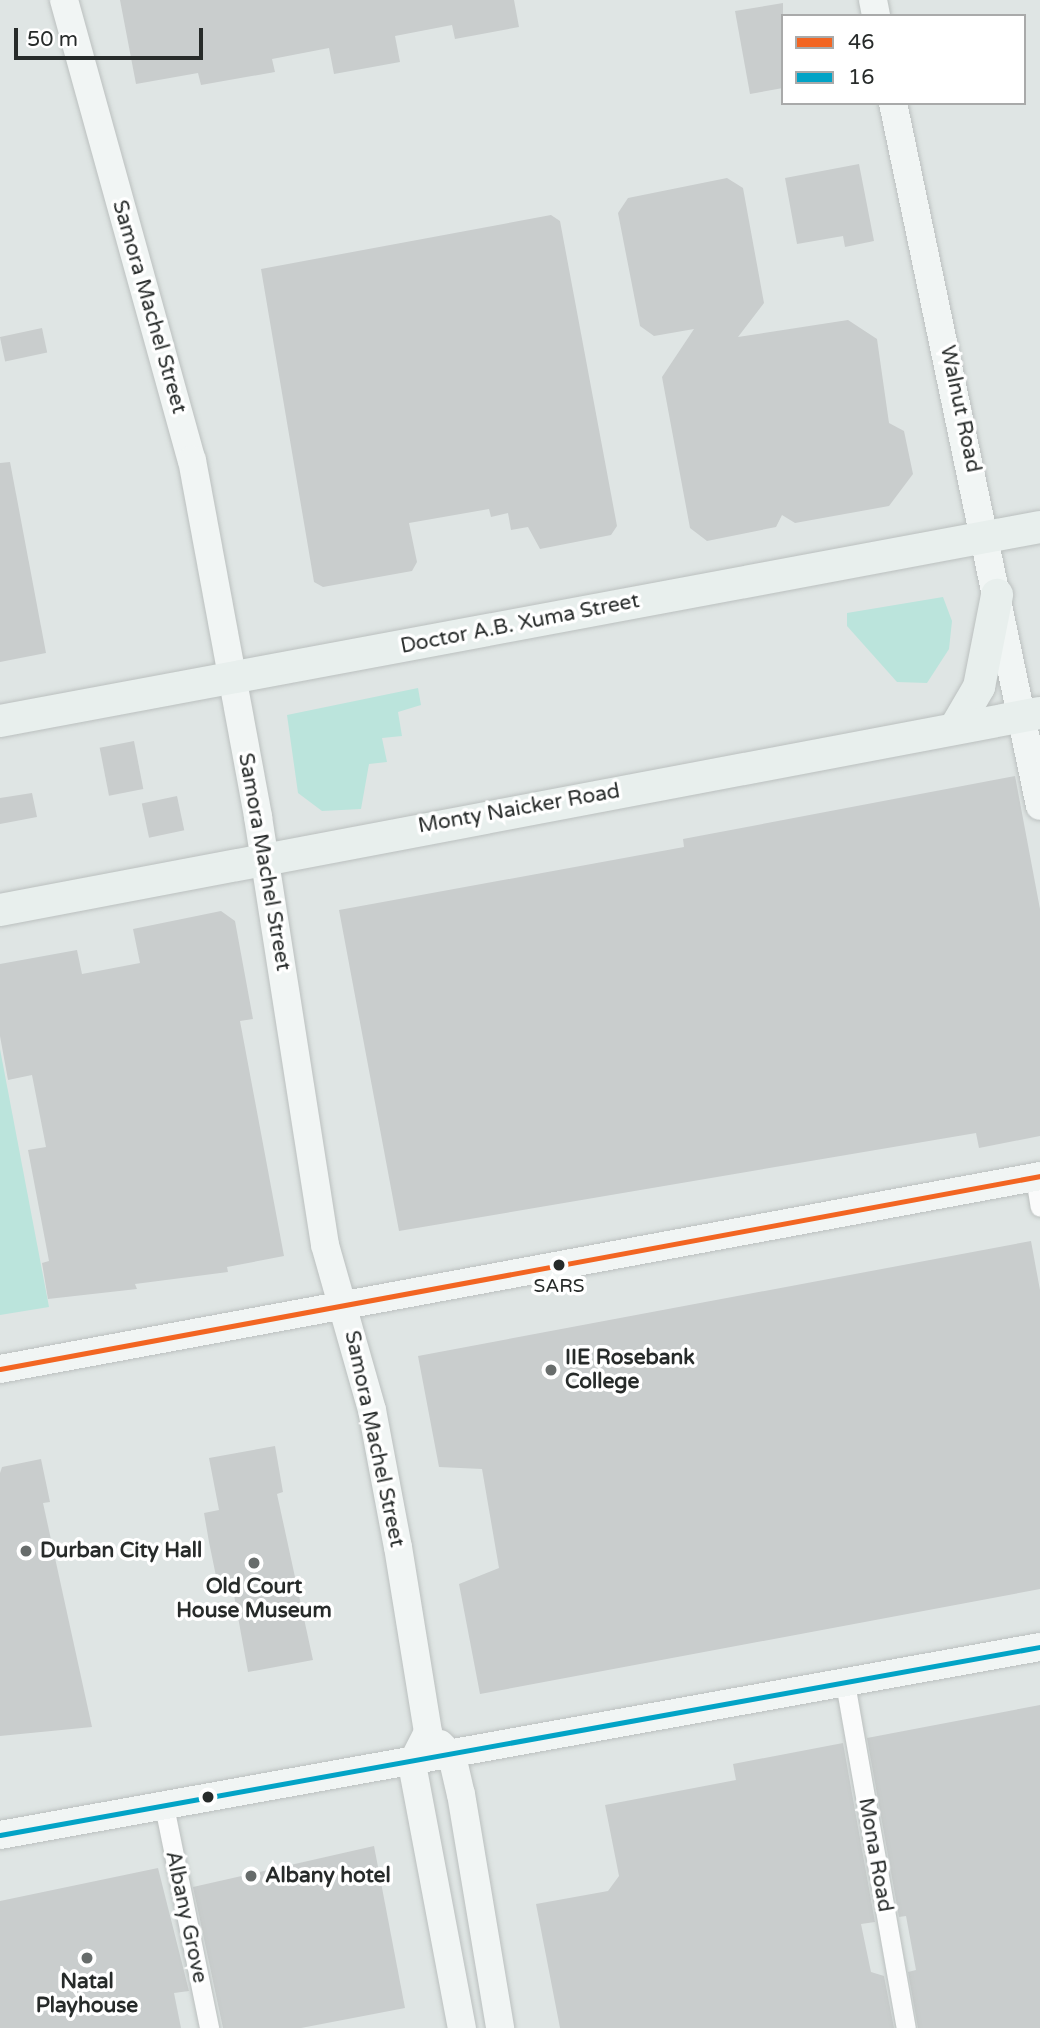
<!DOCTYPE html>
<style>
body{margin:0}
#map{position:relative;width:1040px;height:2028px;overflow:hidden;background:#dfe5e4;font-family:"Varela Round",sans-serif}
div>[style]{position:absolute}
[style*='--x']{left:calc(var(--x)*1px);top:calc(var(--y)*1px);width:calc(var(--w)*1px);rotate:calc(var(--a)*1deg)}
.green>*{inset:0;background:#bbe4dc}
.building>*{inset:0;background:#c9cdcd;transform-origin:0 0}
.roads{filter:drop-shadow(0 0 2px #bbc0bf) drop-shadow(0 0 2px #bbc0bf)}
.street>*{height:19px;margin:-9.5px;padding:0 9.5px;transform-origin:9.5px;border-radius:9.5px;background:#fafbfb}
.secondary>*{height:28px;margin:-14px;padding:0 14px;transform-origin:14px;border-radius:14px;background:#f1f5f4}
.primary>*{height:32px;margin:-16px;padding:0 16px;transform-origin:16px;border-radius:16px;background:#e8efed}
.bus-1>*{height:5px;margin:-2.5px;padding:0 2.5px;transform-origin:2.5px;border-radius:2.5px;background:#f26522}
.bus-2>*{height:5px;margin:-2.5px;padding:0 2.5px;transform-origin:2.5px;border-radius:2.5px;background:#02a3c6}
.dots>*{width:19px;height:19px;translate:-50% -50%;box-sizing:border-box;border:4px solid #fff;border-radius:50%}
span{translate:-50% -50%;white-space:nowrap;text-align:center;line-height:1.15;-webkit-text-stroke:7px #fff;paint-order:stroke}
.bus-label{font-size:19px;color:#272b2a}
.street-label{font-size:21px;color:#272b2a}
.poi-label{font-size:21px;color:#272b2a;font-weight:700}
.left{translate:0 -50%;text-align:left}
.legend{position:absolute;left:781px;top:14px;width:245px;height:91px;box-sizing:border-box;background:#fff;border:2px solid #a9aaaa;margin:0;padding:9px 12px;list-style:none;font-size:21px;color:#272b2a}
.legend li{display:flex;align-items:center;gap:14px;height:35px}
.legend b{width:35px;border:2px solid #a9aaaa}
.scale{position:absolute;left:14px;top:28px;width:189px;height:32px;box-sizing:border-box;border:4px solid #272b2a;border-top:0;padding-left:9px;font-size:21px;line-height:24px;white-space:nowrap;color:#272b2a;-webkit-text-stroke:5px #fff;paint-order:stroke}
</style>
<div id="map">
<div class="green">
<i style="clip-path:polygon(943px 597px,952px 621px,949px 649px,927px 683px,897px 682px,847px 626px,847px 613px)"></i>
<i style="clip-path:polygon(418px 688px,421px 705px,398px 712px,402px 736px,382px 738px,387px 762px,369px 764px,361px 809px,322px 811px,298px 793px,287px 715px)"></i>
<i style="clip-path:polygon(0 1049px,49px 1307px,0 1315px)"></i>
</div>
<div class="building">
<i style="clip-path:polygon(120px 0,514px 0,519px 27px,455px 39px,452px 25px,395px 36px,400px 62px,334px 74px,329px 48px,272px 59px,275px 72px,201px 85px,198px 73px,136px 84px)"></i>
<i style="clip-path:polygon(783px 3px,783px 88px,750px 94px,735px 11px)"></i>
<i style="clip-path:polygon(859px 164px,874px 241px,845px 247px,843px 236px,797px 244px,785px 178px)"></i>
<i style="clip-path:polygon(727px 178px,743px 188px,764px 303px,738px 337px,848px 320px,877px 339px,889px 423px,904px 431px,913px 474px,889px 506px,795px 523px,782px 515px,776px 527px,707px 541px,690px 528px,662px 377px,694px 329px,654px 336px,640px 326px,618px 213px,628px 198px)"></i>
<i style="clip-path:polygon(551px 215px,560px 221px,617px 526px,611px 535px,540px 549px,528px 527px,511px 530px,508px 513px,491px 517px,489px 509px,409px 523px,417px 562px,412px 571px,323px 587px,314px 582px,261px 269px)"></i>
<i style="left:42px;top:328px;width:25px;height:43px;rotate:78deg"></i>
<i style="clip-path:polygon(10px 462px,46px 653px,0 662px,0 463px)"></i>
<i style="left:134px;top:741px;width:49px;height:35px;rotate:79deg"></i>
<i style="clip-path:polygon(1015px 776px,1040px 909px,1040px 1136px,979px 1148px,976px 1133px,399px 1231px,339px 910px,684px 847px,683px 839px)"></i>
<i style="clip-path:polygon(32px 793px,37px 817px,0 824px,0 798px)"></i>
<i style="left:177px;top:796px;width:35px;height:36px;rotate:78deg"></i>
<i style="clip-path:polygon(221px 911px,235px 921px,253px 1019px,240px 1021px,284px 1256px,227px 1267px,228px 1272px,135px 1284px,137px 1289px,48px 1299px,42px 1263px,49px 1261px,28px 1150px,46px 1147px,32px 1075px,8px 1080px,0 1036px,0 964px,77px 950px,82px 974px,140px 963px,133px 929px)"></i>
<i style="clip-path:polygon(1031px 1241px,1040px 1290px,1040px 1589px,480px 1694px,459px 1584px,499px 1568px,482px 1469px,439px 1467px,418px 1356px)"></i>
<i style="clip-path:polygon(275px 1446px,283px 1492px,277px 1494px,313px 1660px,248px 1672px,232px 1584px,218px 1586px,209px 1542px,204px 1513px,219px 1510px,209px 1458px)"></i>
<i style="clip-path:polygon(41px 1459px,50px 1502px,43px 1503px,92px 1727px,0 1736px,0 1473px,2px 1467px)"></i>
<i style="clip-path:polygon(1040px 1705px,1040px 2028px,918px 2028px,908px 1972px,916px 1970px,906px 1916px,899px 1917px,867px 1738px)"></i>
<i style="clip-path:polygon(843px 1743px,875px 1922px,861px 1924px,871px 1972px,884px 1976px,894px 2028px,560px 2028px,536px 1904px,608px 1891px,619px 1876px,605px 1805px,736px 1780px,733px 1764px)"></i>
<i style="clip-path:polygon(374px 1846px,405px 2008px,301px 2028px,223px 2028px,193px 1887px)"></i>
<i style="clip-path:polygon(158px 1868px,189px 1991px,174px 1993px,181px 2028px,0 2028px,0 1901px)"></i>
</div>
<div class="roads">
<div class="street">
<i style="--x:1035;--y:1177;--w:30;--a:81"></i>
<i style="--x:845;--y:1683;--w:350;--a:80"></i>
<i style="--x:164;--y:1806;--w:227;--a:78.5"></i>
</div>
<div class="secondary">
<i style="--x:64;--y:0;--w:477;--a:74.5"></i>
<i style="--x:192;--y:460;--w:363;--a:79.5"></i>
<i style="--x:258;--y:817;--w:433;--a:81.1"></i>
<i style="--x:325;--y:1245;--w:172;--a:74.1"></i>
<i style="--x:372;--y:1410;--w:139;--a:79.3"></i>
<i style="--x:398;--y:1547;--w:187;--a:80.8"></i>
<i style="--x:428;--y:1732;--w:36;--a:117"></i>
<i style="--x:412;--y:1764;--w:269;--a:79.3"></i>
<i style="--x:873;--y:0;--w:16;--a:79"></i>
<i style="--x:893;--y:103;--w:718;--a:78.19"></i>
<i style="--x:0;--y:1369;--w:1058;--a:-10.51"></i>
<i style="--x:440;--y:1744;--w:17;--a:45"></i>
<i style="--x:452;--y:1756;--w:39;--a:77"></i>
<i style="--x:461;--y:1794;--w:237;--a:80.5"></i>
<i style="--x:0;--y:1835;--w:1057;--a:-10.25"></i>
</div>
<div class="primary">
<i style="--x:0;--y:721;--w:1058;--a:-10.57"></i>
<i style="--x:955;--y:728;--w:48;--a:-59.7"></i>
<i style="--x:979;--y:687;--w:94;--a:-78.9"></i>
<i style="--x:0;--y:910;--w:1058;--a:-10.73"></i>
</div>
</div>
<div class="bus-1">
<i style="--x:0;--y:1369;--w:1058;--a:-10.51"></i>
</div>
<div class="bus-2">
<i style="--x:0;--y:1835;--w:1057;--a:-10.25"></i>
</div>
<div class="dots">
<i style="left:559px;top:1265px;background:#272b2a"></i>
<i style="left:551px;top:1370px;background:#676c6b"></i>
<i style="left:26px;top:1551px;background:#676c6b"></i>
<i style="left:254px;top:1563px;background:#676c6b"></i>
<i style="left:208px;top:1797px;background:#272b2a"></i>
<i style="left:251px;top:1876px;background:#676c6b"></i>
<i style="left:87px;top:1958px;background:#676c6b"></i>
</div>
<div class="bus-label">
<span style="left:559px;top:1287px">SARS</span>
</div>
<div class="street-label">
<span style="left:149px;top:307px;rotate:74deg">Samora Machel Street</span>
<span style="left:960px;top:409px;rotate:78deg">Walnut Road</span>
<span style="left:520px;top:624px;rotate:-11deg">Doctor A.B. Xuma Street</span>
<span style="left:519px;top:809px;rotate:-10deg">Monty Naicker Road</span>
<span style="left:264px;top:862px;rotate:80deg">Samora Machel Street</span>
<span style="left:374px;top:1439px;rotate:78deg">Samora Machel Street</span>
<span style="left:875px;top:1855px;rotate:80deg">Mona Road</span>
<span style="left:186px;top:1917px;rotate:78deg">Albany Grove</span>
</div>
<div class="poi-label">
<span class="left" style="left:565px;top:1370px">IIE Rosebank<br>College</span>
<span class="left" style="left:40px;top:1551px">Durban City Hall</span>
<span style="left:254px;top:1599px">Old Court<br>House Museum</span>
<span class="left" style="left:265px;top:1876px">Albany hotel</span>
<span style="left:87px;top:1994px">Natal<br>Playhouse</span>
</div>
<ul class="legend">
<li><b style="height:9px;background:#f26522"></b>46</li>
<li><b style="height:9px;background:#02a3c6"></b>16</li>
</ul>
<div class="scale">50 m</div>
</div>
